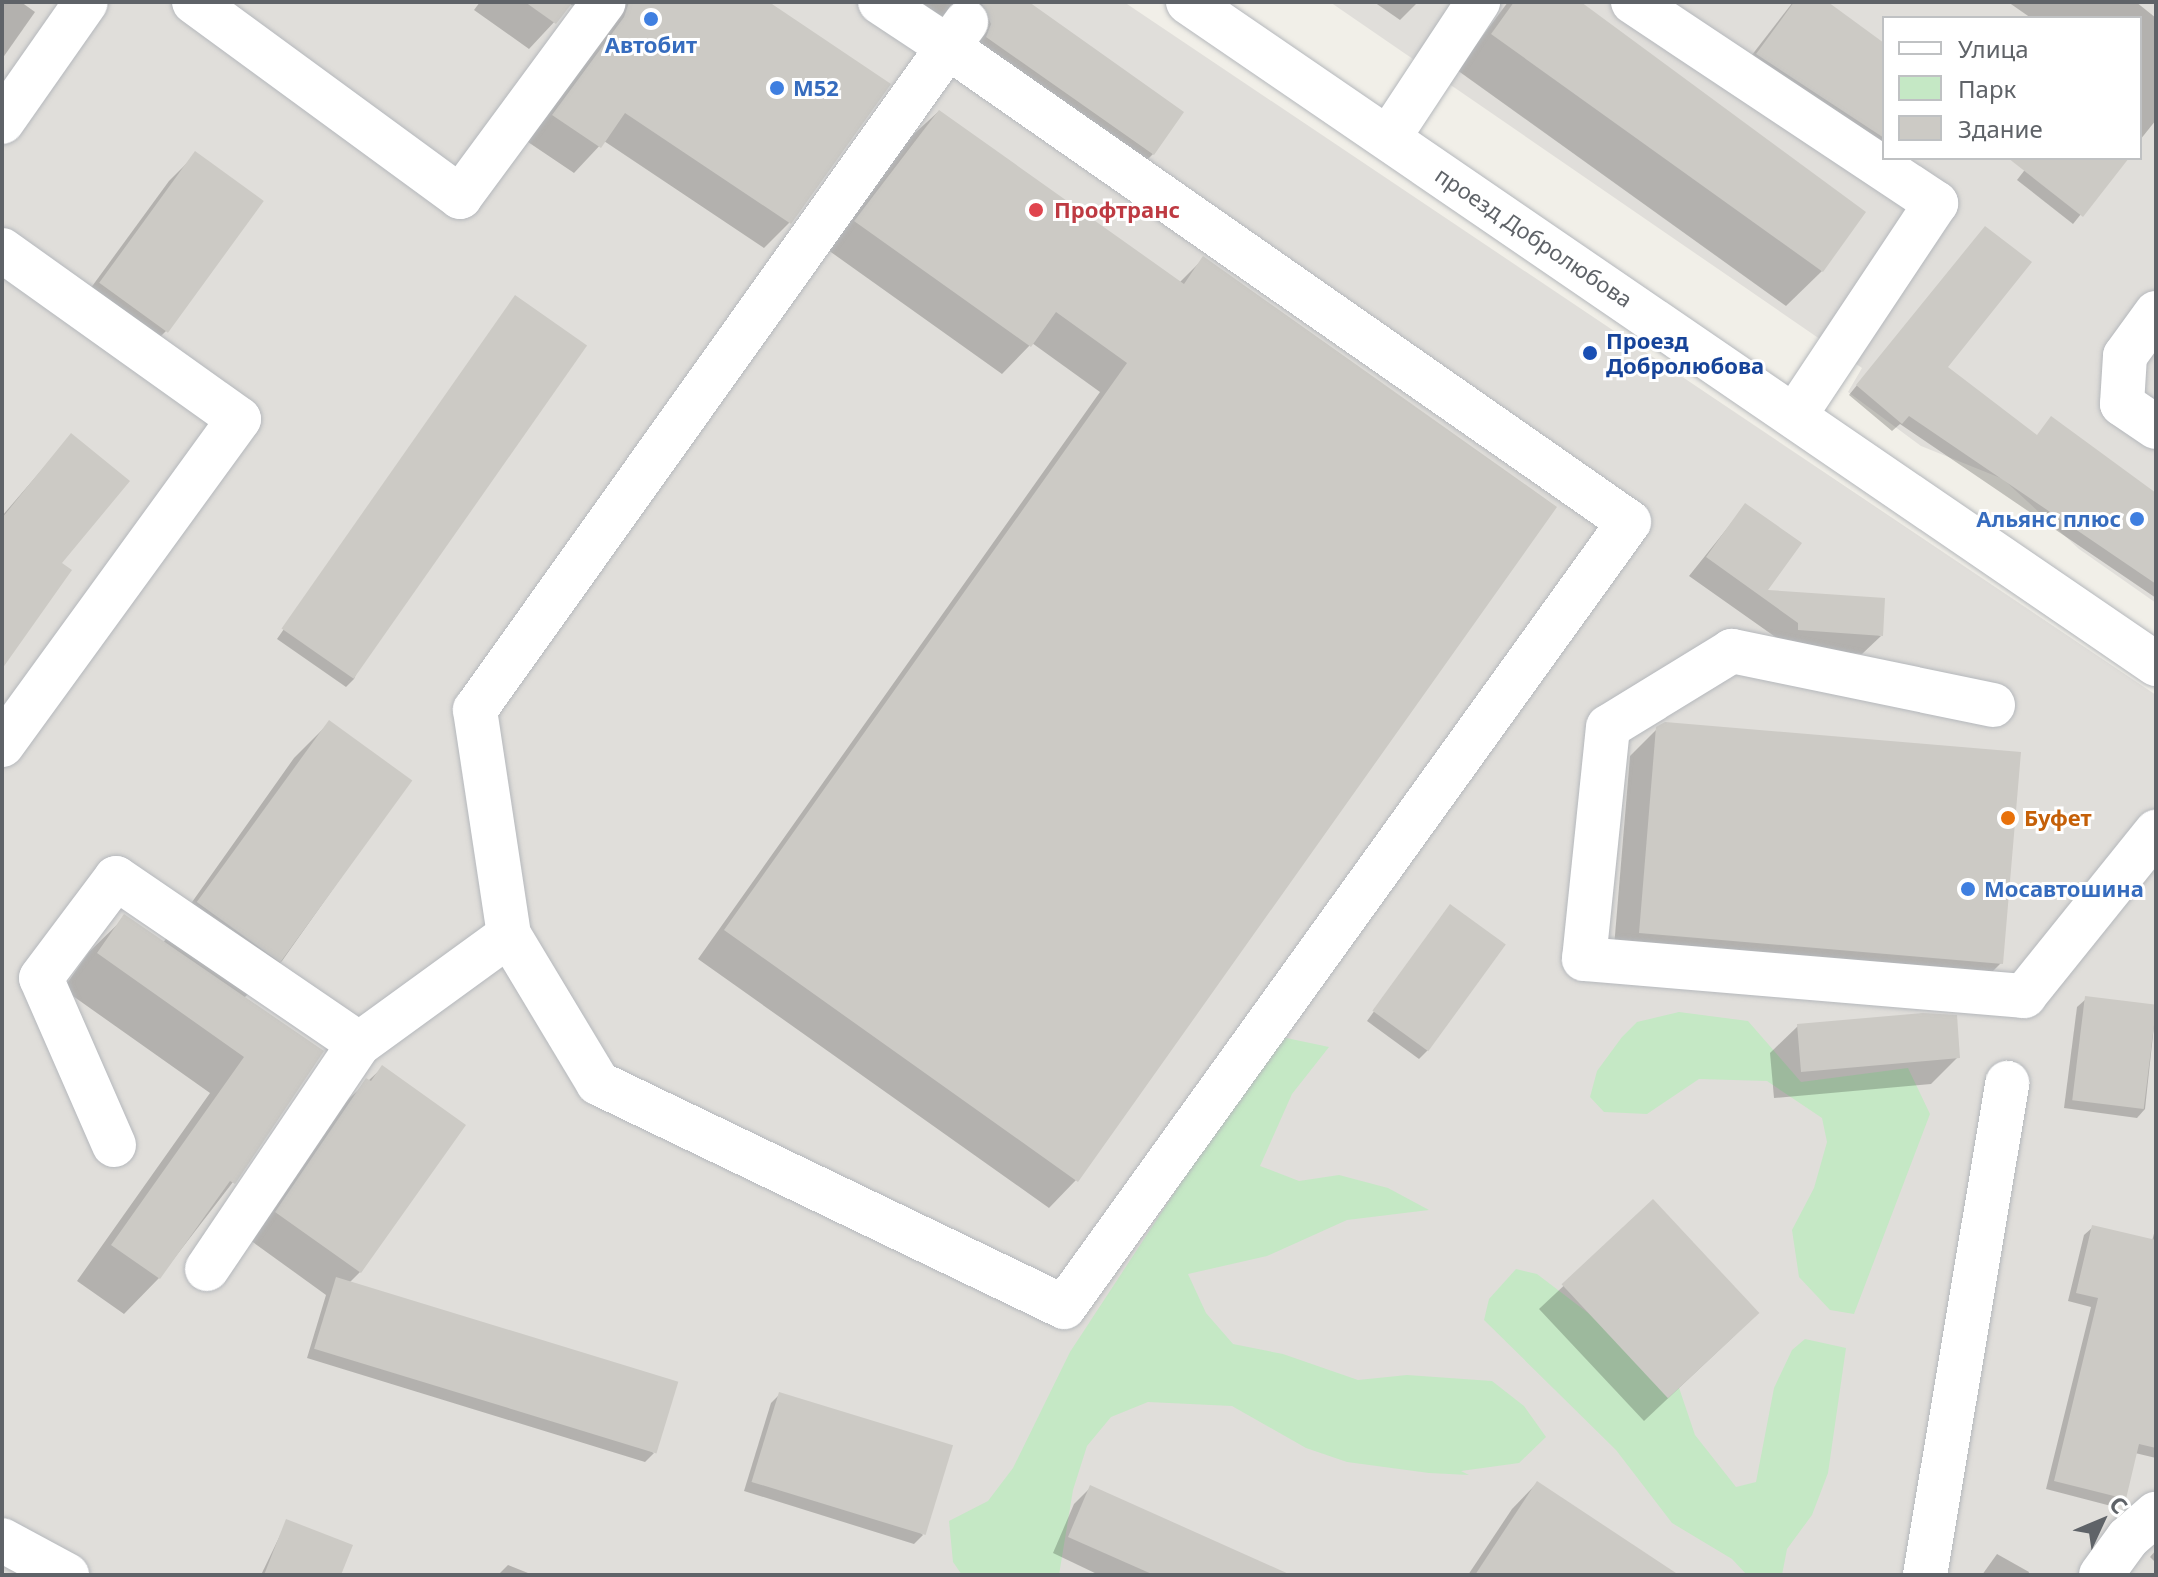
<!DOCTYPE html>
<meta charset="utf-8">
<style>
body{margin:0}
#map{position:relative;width:2158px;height:1577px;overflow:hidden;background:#f1efe8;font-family:"Noto Sans",sans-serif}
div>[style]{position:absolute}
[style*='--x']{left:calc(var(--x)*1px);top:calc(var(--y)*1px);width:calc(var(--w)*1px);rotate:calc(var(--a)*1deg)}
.industrial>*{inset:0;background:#e0deda}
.green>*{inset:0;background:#c5e8c5}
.shadow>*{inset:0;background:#0003}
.building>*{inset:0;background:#cccac5;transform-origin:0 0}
.roads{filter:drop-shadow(0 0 2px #b5b8bc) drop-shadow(0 0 2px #b5b8bc)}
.minor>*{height:44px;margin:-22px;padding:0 22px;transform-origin:22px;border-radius:22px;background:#fff}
.dots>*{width:22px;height:22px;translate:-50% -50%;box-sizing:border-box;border:4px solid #fff;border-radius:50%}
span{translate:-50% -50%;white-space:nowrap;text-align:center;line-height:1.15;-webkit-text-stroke:6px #fff;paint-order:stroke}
.shop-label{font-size:22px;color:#366cbe;font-weight:700}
.left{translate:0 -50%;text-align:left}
.right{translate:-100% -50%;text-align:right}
.health-label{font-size:22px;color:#be3a42;font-weight:700}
.street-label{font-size:22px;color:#5f6368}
.transit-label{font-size:22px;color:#164399;font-weight:700}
.food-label{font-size:22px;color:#c56008;font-weight:700}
.frame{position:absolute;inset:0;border:4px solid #5f6368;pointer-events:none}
.legend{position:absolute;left:1882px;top:16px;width:260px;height:144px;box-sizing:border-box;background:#fff;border:2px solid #bfc1c3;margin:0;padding:10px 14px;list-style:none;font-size:24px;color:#5f6368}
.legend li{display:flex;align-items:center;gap:16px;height:40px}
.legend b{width:40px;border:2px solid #bfc1c3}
.north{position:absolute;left:2062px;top:1481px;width:80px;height:80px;-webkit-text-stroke:6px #fff;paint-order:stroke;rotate:46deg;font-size:22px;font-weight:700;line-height:32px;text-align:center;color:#5f6368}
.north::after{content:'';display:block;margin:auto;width:28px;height:36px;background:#5f6368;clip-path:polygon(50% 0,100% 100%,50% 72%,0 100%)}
</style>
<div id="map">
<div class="industrial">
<i style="clip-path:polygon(2px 2px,1124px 2px,2156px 695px,2156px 1575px,2px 1575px)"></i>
<i style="clip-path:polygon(evenodd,1330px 2px,2156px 2px,2156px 603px,2079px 549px,2003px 479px,1921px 446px,1848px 392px,1862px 368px,1330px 2px,1884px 18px,2140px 18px,2140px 158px,1884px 158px,1884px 18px)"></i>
</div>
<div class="green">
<i style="clip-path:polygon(1679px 1012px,1748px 1021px,1801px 1082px,1908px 1068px,1930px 1114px,1854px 1314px,1830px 1310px,1799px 1277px,1792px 1230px,1814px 1188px,1827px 1142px,1822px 1118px,1767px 1081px,1699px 1079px,1647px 1114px,1604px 1112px,1590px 1097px,1597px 1071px,1622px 1037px,1637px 1022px)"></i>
<i style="clip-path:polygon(1277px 1036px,1329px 1047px,1292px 1094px,1260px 1166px,1299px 1181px,1339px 1175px,1388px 1188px,1429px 1210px,1347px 1220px,1267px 1256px,1188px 1274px,1206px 1313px,1233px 1344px,1283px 1354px,1358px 1380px,1407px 1375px,1492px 1381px,1524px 1406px,1546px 1437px,1519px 1463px,1461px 1471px,1469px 1475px,1429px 1473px,1347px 1462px,1306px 1448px,1232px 1406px,1148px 1402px,1111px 1417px,1087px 1446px,1073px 1490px,1059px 1575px,962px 1575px,953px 1562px,949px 1521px,988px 1501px,1013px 1468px,1070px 1352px)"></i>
<i style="clip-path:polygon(1516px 1269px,1537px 1274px,1592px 1316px,1629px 1333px,1674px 1373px,1695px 1435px,1736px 1487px,1756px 1482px,1774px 1388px,1792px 1350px,1805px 1339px,1846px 1348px,1828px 1473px,1812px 1515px,1787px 1549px,1782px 1575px,1747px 1575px,1732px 1559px,1672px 1523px,1616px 1450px,1484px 1320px,1489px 1299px)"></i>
</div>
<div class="shadow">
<i style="clip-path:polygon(2px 2px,21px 2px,35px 12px,2px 59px)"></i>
<i style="clip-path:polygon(480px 2px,766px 2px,789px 223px,764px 248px,604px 141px,574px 173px,528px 142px,594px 8px,570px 5px,529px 49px,474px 10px)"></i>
<i style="clip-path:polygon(872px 2px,1025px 2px,1153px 154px,1126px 181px)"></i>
<i style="clip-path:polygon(1374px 2px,1418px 2px,1400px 20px)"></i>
<i style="clip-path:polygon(1508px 2px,1577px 2px,1822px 271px,1786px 306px,1457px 70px)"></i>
<i style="clip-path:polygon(1793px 2px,1825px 2px,1884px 46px,1884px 153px,1731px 82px)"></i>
<i style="clip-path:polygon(2008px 2px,2136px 2px,2156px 18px,2156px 120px,2140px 140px,2140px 18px,2031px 18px)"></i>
<i style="clip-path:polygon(938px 112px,1179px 283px,1204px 258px,1076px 1180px,1049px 1208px,698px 959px,1100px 392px,1032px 343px,1002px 374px,828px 250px,905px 142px)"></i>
<i style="clip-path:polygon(196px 154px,166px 331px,139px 358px,74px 311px,169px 181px)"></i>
<i style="clip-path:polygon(2034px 158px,2126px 158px,2073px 224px,2017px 180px)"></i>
<i style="clip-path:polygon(1977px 237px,1945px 368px,2036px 437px,2156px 494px,2156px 598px,1900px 424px,1892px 431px,1849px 395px)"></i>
<i style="clip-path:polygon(515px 298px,354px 679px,346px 687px,277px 639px)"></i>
<i style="clip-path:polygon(71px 436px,59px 563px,2px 664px,2px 516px)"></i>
<i style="clip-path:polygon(1745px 506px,1765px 591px,1881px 636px,1862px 654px,1781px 648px,1781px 641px,1689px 576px)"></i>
<i style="clip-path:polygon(329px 723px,410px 780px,282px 961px,244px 998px,322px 1051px,233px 1182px,159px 1278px,124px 1314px,77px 1281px,210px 1093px,63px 989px,89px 952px,125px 917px,163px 943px,294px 758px)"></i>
<i style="clip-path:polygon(1658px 728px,2001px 963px,1974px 990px,1613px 959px,1630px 756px)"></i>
<i style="clip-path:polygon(1450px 907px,1428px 1050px,1419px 1059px,1367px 1021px)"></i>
<i style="clip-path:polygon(2086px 999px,2156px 1007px,2145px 1109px,2137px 1118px,2064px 1108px,2077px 1007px)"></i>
<i style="clip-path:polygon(1798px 1026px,1958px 1057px,1931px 1084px,1774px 1098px,1770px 1053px)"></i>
<i style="clip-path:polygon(382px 1068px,360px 1272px,349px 1283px,654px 1453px,645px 1462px,307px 1358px,326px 1295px,250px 1240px,340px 1107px)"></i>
<i style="clip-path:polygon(1653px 1202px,1733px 1337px,1644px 1421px,1539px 1309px)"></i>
<i style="clip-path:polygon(2156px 1226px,2156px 1458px,2135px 1453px,2124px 1498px,2115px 1507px,2046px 1489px,2091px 1307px,2068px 1301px,2084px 1235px,2093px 1227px,2152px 1241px)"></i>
<i style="clip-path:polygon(780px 1394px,923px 1535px,914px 1544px,744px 1491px,771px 1403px)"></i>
<i style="clip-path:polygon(1537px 1483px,1654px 1575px,1468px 1575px,1512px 1509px)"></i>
<i style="clip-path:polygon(1091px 1487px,1286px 1575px,1099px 1575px,1053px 1553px,1074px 1504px)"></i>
<i style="clip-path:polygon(287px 1521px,339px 1575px,261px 1575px)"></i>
<i style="clip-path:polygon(2156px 1550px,2156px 1563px,2150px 1557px)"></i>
<i style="clip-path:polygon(1997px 1554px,2029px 1572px,2028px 1575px,1982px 1575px)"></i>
<i style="clip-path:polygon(508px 1565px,533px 1575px,498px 1575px)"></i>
</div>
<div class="building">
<i style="clip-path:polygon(525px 2px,573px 2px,556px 24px)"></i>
<i style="clip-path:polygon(629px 2px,769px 2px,891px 84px,791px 224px,625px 113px,601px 148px,552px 115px,624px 17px)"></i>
<i style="clip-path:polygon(981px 2px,1029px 2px,1184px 112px,1154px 155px,986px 37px,991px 24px)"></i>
<i style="clip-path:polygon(1514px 2px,1581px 2px,1866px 212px,1823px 272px,1491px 34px)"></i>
<i style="clip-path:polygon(1794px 2px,1828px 2px,1884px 43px,1884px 138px,1756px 54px)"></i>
<i style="clip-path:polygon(939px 110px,1184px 284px,1203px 256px,1557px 507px,1078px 1182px,724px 930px,1127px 363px,1056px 312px,1031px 347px,854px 221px)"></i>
<i style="left:195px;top:151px;width:85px;height:163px;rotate:36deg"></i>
<i style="clip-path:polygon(2008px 158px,2129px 158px,2083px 217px)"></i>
<i style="clip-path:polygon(1985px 226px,2032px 262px,1948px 367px,2037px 435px,2051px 416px,2156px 493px,2156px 584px,1909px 416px,1902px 424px,1856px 385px)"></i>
<i style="left:515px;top:295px;width:88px;height:407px;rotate:35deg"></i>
<i style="clip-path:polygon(71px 433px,130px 481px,62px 563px,72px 570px,2px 669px,2px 518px)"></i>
<i style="clip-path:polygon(1745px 503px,1802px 543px,1768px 590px,1885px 598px,1883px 636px,1798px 630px,1798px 623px,1706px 557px)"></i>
<i style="left:329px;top:720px;width:103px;height:225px;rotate:36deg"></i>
<i style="clip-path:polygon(1665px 722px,2021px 752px,2003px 964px,1639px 933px,1656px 727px)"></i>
<i style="left:1450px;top:904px;width:69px;height:132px;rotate:36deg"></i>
<i style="clip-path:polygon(124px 914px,324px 1051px,235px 1184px,230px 1181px,160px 1279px,111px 1245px,244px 1057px,97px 953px)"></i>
<i style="left:2085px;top:996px;width:72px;height:105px;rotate:7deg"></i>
<i style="clip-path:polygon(1923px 1013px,1957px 1015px,1960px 1058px,1801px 1072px,1797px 1024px)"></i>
<i style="clip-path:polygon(382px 1065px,466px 1125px,361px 1273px,275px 1212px,366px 1078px,371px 1081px)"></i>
<i style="left:1653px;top:1199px;width:156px;height:125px;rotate:47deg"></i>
<i style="clip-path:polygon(2092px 1225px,2156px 1240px,2156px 1448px,2139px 1444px,2126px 1499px,2054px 1481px,2098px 1298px,2076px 1293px)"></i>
<i style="left:336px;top:1277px;width:358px;height:75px;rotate:17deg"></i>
<i style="left:779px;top:1392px;width:182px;height:94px;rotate:17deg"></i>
<i style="clip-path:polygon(1537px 1481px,1679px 1575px,1475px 1575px)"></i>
<i style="clip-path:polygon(1090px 1485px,1291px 1575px,1154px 1575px,1068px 1537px)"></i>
<i style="clip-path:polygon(286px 1519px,353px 1545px,341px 1575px,264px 1575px)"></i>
</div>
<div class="roads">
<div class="minor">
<i style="--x:194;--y:2;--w:330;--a:36.2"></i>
<i style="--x:460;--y:197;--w:242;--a:-53.6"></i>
<i style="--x:880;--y:2;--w:82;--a:33.5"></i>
<i style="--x:948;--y:47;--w:830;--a:34.9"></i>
<i style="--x:1629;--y:522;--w:967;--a:125.74"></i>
<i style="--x:1064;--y:1307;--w:517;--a:-154.33"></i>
<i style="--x:598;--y:1083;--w:173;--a:-121"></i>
<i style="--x:509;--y:935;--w:228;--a:-98.6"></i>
<i style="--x:475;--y:710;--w:814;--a:-54.5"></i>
<i style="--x:948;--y:47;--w:31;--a:-54"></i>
<i style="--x:1188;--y:2;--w:1173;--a:34.37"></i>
<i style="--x:1633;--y:2;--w:364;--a:33.6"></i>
<i style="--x:1936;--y:203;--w:255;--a:123.6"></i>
<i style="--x:2;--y:122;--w:146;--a:-55"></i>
<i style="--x:1389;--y:137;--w:162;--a:-56.6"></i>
<i style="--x:2;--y:250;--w:291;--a:35.5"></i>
<i style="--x:239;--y:419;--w:403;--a:126"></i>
<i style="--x:2156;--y:313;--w:53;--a:125.8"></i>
<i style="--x:2125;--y:356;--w:48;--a:93.6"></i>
<i style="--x:2122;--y:404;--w:41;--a:34.1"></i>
<i style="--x:1993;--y:705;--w:267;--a:-168.3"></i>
<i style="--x:1732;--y:651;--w:145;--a:148.5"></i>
<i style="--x:1608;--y:727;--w:233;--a:95.9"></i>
<i style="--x:1584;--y:959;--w:442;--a:4.8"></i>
<i style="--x:2024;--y:996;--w:211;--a:-51.2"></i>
<i style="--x:114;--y:1145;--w:182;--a:-113.6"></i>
<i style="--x:41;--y:978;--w:125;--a:-53.1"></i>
<i style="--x:116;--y:878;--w:294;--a:34.3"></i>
<i style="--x:359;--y:1044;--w:185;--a:-36"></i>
<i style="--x:207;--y:1269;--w:272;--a:-56"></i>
<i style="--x:2;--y:1540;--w:74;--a:28.3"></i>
<i style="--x:1925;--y:1575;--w:499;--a:-80.5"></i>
<i style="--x:2101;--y:1575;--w:46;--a:-53.9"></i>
<i style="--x:2128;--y:1538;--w:37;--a:-41"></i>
</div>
</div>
<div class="dots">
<i style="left:651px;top:19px;background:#3f7fe0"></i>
<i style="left:777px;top:88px;background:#3f7fe0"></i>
<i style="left:1036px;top:210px;background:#e0444e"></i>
<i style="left:1590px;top:353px;background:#1a4fb4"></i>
<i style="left:2137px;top:519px;background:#3f7fe0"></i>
<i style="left:2008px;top:818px;background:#e8710a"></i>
<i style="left:1968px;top:889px;background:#3f7fe0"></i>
</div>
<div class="shop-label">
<span style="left:651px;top:45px">Автобит</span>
<span class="left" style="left:793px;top:88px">M52</span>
<span class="right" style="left:2121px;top:519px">Альянс плюс</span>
<span class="left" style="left:1984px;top:889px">Мосавтошина</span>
</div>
<div class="health-label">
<span class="left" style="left:1054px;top:210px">Профтранс</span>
</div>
<div class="street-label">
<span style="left:1534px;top:237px;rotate:34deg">проезд Добролюбова</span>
</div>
<div class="transit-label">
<span class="left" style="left:1606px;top:353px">Проезд<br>Добролюбова</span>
</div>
<div class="food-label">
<span class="left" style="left:2024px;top:818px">Буфет</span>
</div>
<div class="frame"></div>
<ul class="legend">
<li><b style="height:10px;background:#fff"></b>Улица</li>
<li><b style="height:22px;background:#c5e8c5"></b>Парк</li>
<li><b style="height:22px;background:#cccac5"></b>Здание</li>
</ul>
<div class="north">С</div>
</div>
